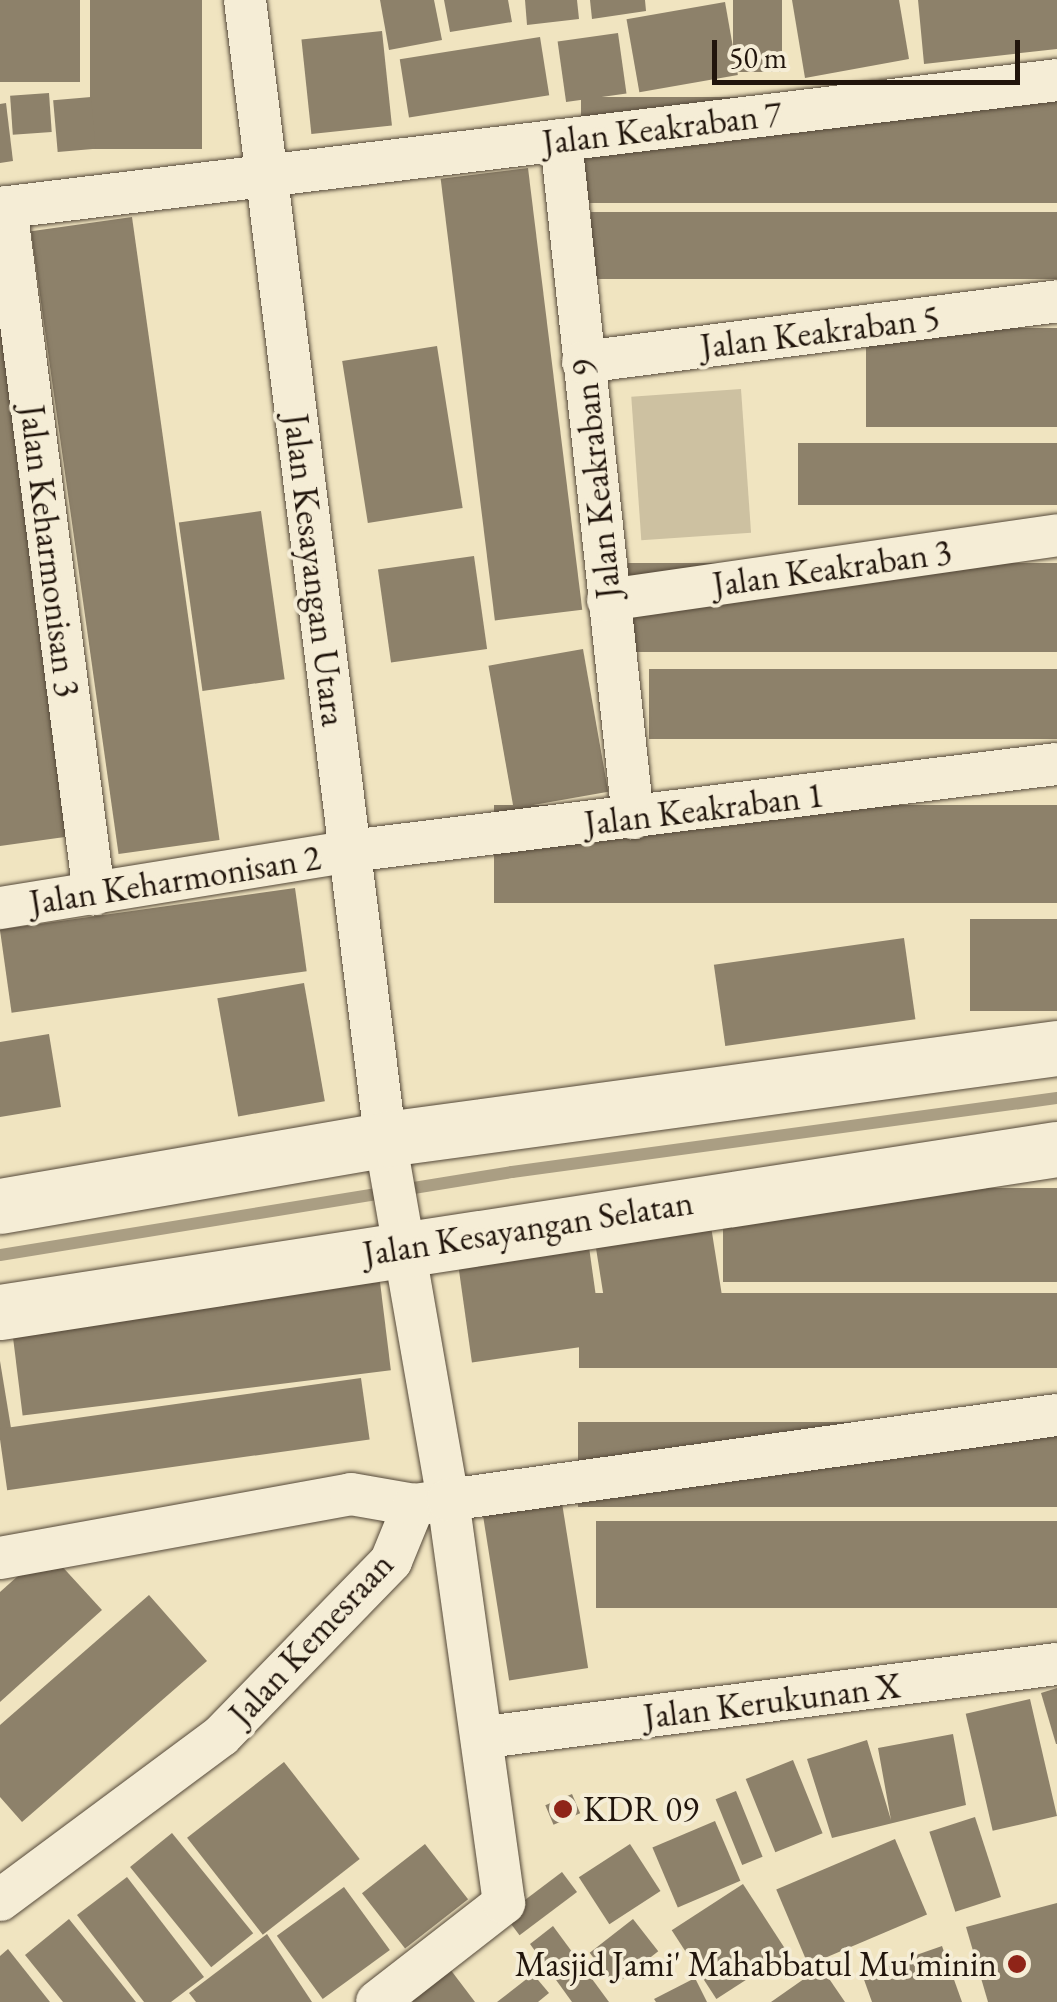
<!DOCTYPE html>
<style>
body{margin:0}
#map{position:relative;width:1057px;height:2002px;overflow:hidden;background:#f0e4c0;font-family:"EB Garamond",serif}
div>[style]{position:absolute}
[style*='--x']{left:calc(var(--x)*1px);top:calc(var(--y)*1px);width:calc(var(--w)*1px);rotate:calc(var(--a)*1deg)}
.green>*{inset:0;background:#cdc1a1;transform-origin:0 0}
.stream>*{height:12px;margin:-6px;padding:0 6px;transform-origin:6px;border-radius:6px;background:#aa9e83}
.building>*{inset:0;background:#8d816a;transform-origin:0 0}
.roads{filter:drop-shadow(0 0 2px #554939) drop-shadow(0 0 2px #554939)}
.street>*{height:42px;margin:-21px;padding:0 21px;transform-origin:21px;border-radius:21px;background:#f5edd6}
.secondary>*{height:55px;margin:-27.5px;padding:0 27.5px;transform-origin:27.5px;border-radius:27.5px;background:#f5edd6}
.dots>*{width:28px;height:28px;translate:-50% -50%;box-sizing:border-box;border:5px solid #f5edd6;border-radius:50%}
span{translate:-50% -50%;white-space:nowrap;text-align:center;line-height:1.15;-webkit-text-stroke:8px #f5edd6;paint-order:stroke}
.street-label{font-size:35px;color:#21150c}
.poi-label{font-size:35px;color:#21150c}
.left{translate:0 -50%;text-align:left}
.right{translate:-100% -50%;text-align:right}
.scale{position:absolute;left:712px;top:40px;width:308px;height:45px;box-sizing:border-box;border:5px solid #21150c;border-top:0;padding-left:12px;font-size:30px;line-height:35px;white-space:nowrap;color:#21150c;-webkit-text-stroke:8px #f5edd6;paint-order:stroke}
</style>
<div id="map">
<div class="green">
<i style="left:741px;top:389px;width:144px;height:110px;rotate:86deg"></i>
</div>
<div class="stream">
<i style="--x:0;--y:1255;--w:519;--a:-9.21"></i>
<i style="--x:512;--y:1172;--w:550;--a:-7.73"></i>
</div>
<div class="building">
<i style="left:0;top:0;width:80px;height:82px"></i>
<i style="left:90px;top:0;width:112px;height:149px"></i>
<i style="clip-path:polygon(380px 0,434px 0,442px 40px,389px 50px)"></i>
<i style="clip-path:polygon(444px 0,508px 0,512px 22px,450px 32px)"></i>
<i style="clip-path:polygon(525px 0,577px 0,579px 19px,527px 25px)"></i>
<i style="clip-path:polygon(590px 0,645px 0,646px 11px,592px 19px)"></i>
<i style="left:733px;top:0;width:49px;height:72px"></i>
<i style="clip-path:polygon(792px 0,899px 0,909px 59px,805px 78px)"></i>
<i style="clip-path:polygon(918px 0,1057px 0,1057px 49px,924px 64px)"></i>
<i style="left:725px;top:2px;width:74px;height:100px;rotate:80deg"></i>
<i style="left:382px;top:31px;width:95px;height:81px;rotate:84deg"></i>
<i style="left:618px;top:33px;width:61px;height:61px;rotate:82deg"></i>
<i style="left:540px;top:37px;width:59px;height:142px;rotate:81deg"></i>
<i style="left:49px;top:93px;width:39px;height:39px;rotate:86deg"></i>
<i style="left:91px;top:97px;width:52px;height:38px;rotate:85deg"></i>
<i style="left:1057px;top:97px;width:106px;height:476px;rotate:90deg"></i>
<i style="clip-path:polygon(6px 103px,13px 161px,0 163px,0 104px)"></i>
<i style="left:528px;top:168px;width:445px;height:88px;rotate:83deg"></i>
<i style="left:1057px;top:212px;width:67px;height:466px;rotate:90deg"></i>
<i style="left:132px;top:217px;width:629px;height:102px;rotate:82deg"></i>
<i style="clip-path:polygon(0 314px,72px 836px,0 846px)"></i>
<i style="left:1057px;top:328px;width:99px;height:191px;rotate:90deg"></i>
<i style="left:437px;top:346px;width:164px;height:96px;rotate:81deg"></i>
<i style="left:1057px;top:443px;width:62px;height:259px;rotate:90deg"></i>
<i style="left:261px;top:511px;width:170px;height:83px;rotate:82deg"></i>
<i style="left:474px;top:556px;width:94px;height:97px;rotate:82deg"></i>
<i style="left:1057px;top:563px;width:89px;height:429px;rotate:90deg"></i>
<i style="left:583px;top:649px;width:145px;height:96px;rotate:80deg"></i>
<i style="left:1057px;top:669px;width:70px;height:408px;rotate:90deg"></i>
<i style="left:1057px;top:805px;width:98px;height:563px;rotate:90deg"></i>
<i style="left:295px;top:888px;width:84px;height:298px;rotate:82deg"></i>
<i style="left:1057px;top:919px;width:92px;height:87px;rotate:90deg"></i>
<i style="left:904px;top:938px;width:82px;height:192px;rotate:82deg"></i>
<i style="left:304px;top:983px;width:120px;height:88px;rotate:80deg"></i>
<i style="clip-path:polygon(49px 1034px,61px 1107px,0 1117px,0 1042px)"></i>
<i style="left:1057px;top:1188px;width:94px;height:334px;rotate:90deg"></i>
<i style="left:710px;top:1220px;width:85px;height:117px;rotate:81deg"></i>
<i style="left:589px;top:1247px;width:98px;height:132px;rotate:82deg"></i>
<i style="left:380px;top:1282px;width:89px;height:371px;rotate:83deg"></i>
<i style="left:1057px;top:1293px;width:75px;height:478px;rotate:90deg"></i>
<i style="clip-path:polygon(0 1361px,11px 1428px,0 1430px)"></i>
<i style="left:361px;top:1378px;width:62px;height:366px;rotate:82deg"></i>
<i style="left:1057px;top:1422px;width:85px;height:479px;rotate:90deg"></i>
<i style="left:562px;top:1503px;width:167px;height:80px;rotate:81deg"></i>
<i style="left:1057px;top:1521px;width:87px;height:461px;rotate:90deg"></i>
<i style="clip-path:polygon(47px 1550px,102px 1610px,0 1702px,0 1592px)"></i>
<i style="clip-path:polygon(149px 1595px,207px 1661px,22px 1822px,0 1797px,0 1725px)"></i>
<i style="clip-path:polygon(1057px 1688px,1057px 1744px,1056px 1744px,1041px 1693px)"></i>
<i style="left:1030px;top:1699px;width:120px;height:66px;rotate:77deg"></i>
<i style="clip-path:polygon(953px 1734px,966px 1805px,832px 1838px,807px 1759px,867px 1740px,891px 1820px,878px 1748px)"></i>
<i style="left:793px;top:1760px;width:79px;height:51px;rotate:68deg"></i>
<i style="left:284px;top:1762px;width:123px;height:123px;rotate:52deg"></i>
<i style="left:736px;top:1791px;width:71px;height:22px;rotate:68deg"></i>
<i style="left:572px;top:1794px;width:21px;height:29px;rotate:67deg"></i>
<i style="left:975px;top:1817px;width:84px;height:48px;rotate:72deg"></i>
<i style="left:715px;top:1821px;width:65px;height:68px;rotate:67deg"></i>
<i style="left:172px;top:1833px;width:129px;height:54px;rotate:51deg"></i>
<i style="left:895px;top:1839px;width:82px;height:129px;rotate:67deg"></i>
<i style="left:425px;top:1844px;width:70px;height:80px;rotate:52deg"></i>
<i style="left:630px;top:1844px;width:56px;height:61px;rotate:57deg"></i>
<i style="left:562px;top:1872px;width:25px;height:72px;rotate:53deg"></i>
<i style="clip-path:polygon(127px 1877px,204px 1977px,171px 2002px,144px 2002px,77px 1915px)"></i>
<i style="left:743px;top:1884px;width:82px;height:85px;rotate:57deg"></i>
<i style="left:344px;top:1887px;width:78px;height:83px;rotate:54deg"></i>
<i style="clip-path:polygon(1057px 1903px,1057px 2002px,988px 2002px,966px 1927px)"></i>
<i style="clip-path:polygon(69px 1919px,108px 1967px,136px 2002px,63px 2002px,25px 1955px)"></i>
<i style="left:633px;top:1919px;width:41px;height:55px;rotate:52deg"></i>
<i style="clip-path:polygon(553px 1926px,609px 2002px,572px 2002px,530px 1944px)"></i>
<i style="clip-path:polygon(267px 1934px,312px 2002px,196px 2002px,189px 1993px)"></i>
<i style="clip-path:polygon(942px 1946px,962px 2002px,872px 2002px,862px 1974px)"></i>
<i style="clip-path:polygon(8px 1949px,50px 2002px,0 2002px,0 1956px)"></i>
<i style="clip-path:polygon(821px 1967px,845px 2002px,771px 2002px)"></i>
<i style="clip-path:polygon(450px 1969px,475px 2002px,413px 2002px,411px 1999px)"></i>
<i style="clip-path:polygon(533px 1974px,549px 1993px,538px 2002px,497px 2002px)"></i>
<i style="clip-path:polygon(695px 1978px,707px 2002px,656px 2002px,654px 1999px)"></i>
</div>
<div class="roads">
<div class="street">
<i style="--x:561;--y:140;--w:682;--a:83.94"></i>
<i style="--x:6;--y:207;--w:693;--a:82.7"></i>
<i style="--x:0;--y:208;--w:1065;--a:-6.9"></i>
<i style="--x:583;--y:362;--w:478;--a:-7.3"></i>
<i style="--x:608;--y:600;--w:454;--a:-8.2"></i>
<i style="--x:0;--y:908;--w:355;--a:-9.2"></i>
<i style="--x:350;--y:851;--w:712;--a:-7.02"></i>
<i style="--x:0;--y:1558;--w:357;--a:-10.3"></i>
<i style="--x:351;--y:1494;--w:64;--a:9.9"></i>
<i style="--x:486;--y:1737;--w:576;--a:-7.29"></i>
<i style="--x:0;--y:1900;--w:275;--a:-36.6"></i>
<i style="--x:221;--y:1736;--w:244;--a:-45.8"></i>
<i style="--x:391;--y:1561;--w:61;--a:-67.7"></i>
<i style="--x:414;--y:1505;--w:34;--a:-8"></i>
<i style="--x:448;--y:1500;--w:360;--a:-99.9"></i>
<i style="--x:386;--y:1145;--w:1154;--a:-97.02"></i>
<i style="--x:377;--y:2002;--w:161;--a:-37.9"></i>
<i style="--x:504;--y:1903;--w:407;--a:-97.9"></i>
<i style="--x:448;--y:1500;--w:615;--a:-7.95"></i>
</div>
<div class="secondary">
<i style="--x:0;--y:1206;--w:392;--a:-9.8"></i>
<i style="--x:386;--y:1139;--w:677;--a:-7.72"></i>
<i style="--x:0;--y:1312;--w:1069;--a:-8.77"></i>
</div>
</div>
<div class="dots">
<i style="left:563px;top:1809px;background:#8f2418"></i>
<i style="left:1017px;top:1964px;background:#8f2418"></i>
</div>
<div class="street-label">
<span style="left:662px;top:128px;rotate:-7deg">Jalan Keakraban 7</span>
<span style="left:820px;top:332px;rotate:-7deg">Jalan Keakraban 5</span>
<span style="left:596px;top:479px;rotate:-96deg">Jalan Keakraban 9</span>
<span style="left:50px;top:551px;rotate:83deg">Jalan Keharmonisan 3</span>
<span style="left:832px;top:568px;rotate:-8deg">Jalan Keakraban 3</span>
<span style="left:315px;top:570px;rotate:83deg">Jalan Kesayangan Utara</span>
<span style="left:704px;top:809px;rotate:-7deg">Jalan Keakraban 1</span>
<span style="left:175px;top:880px;rotate:-9deg">Jalan Keharmonisan 2</span>
<span style="left:528px;top:1228px;rotate:-9deg">Jalan Kesayangan Selatan</span>
<span style="left:311px;top:1639px;rotate:-47deg">Jalan Kemesraan</span>
<span style="left:772px;top:1701px;rotate:-7deg">Jalan Kerukunan X</span>
</div>
<div class="poi-label">
<span class="left" style="left:583px;top:1809px">KDR 09</span>
<span class="right" style="left:997px;top:1964px">Masjid Jami' Mahabbatul Mu'minin</span>
</div>
<div class="scale">50 m</div>
</div>
